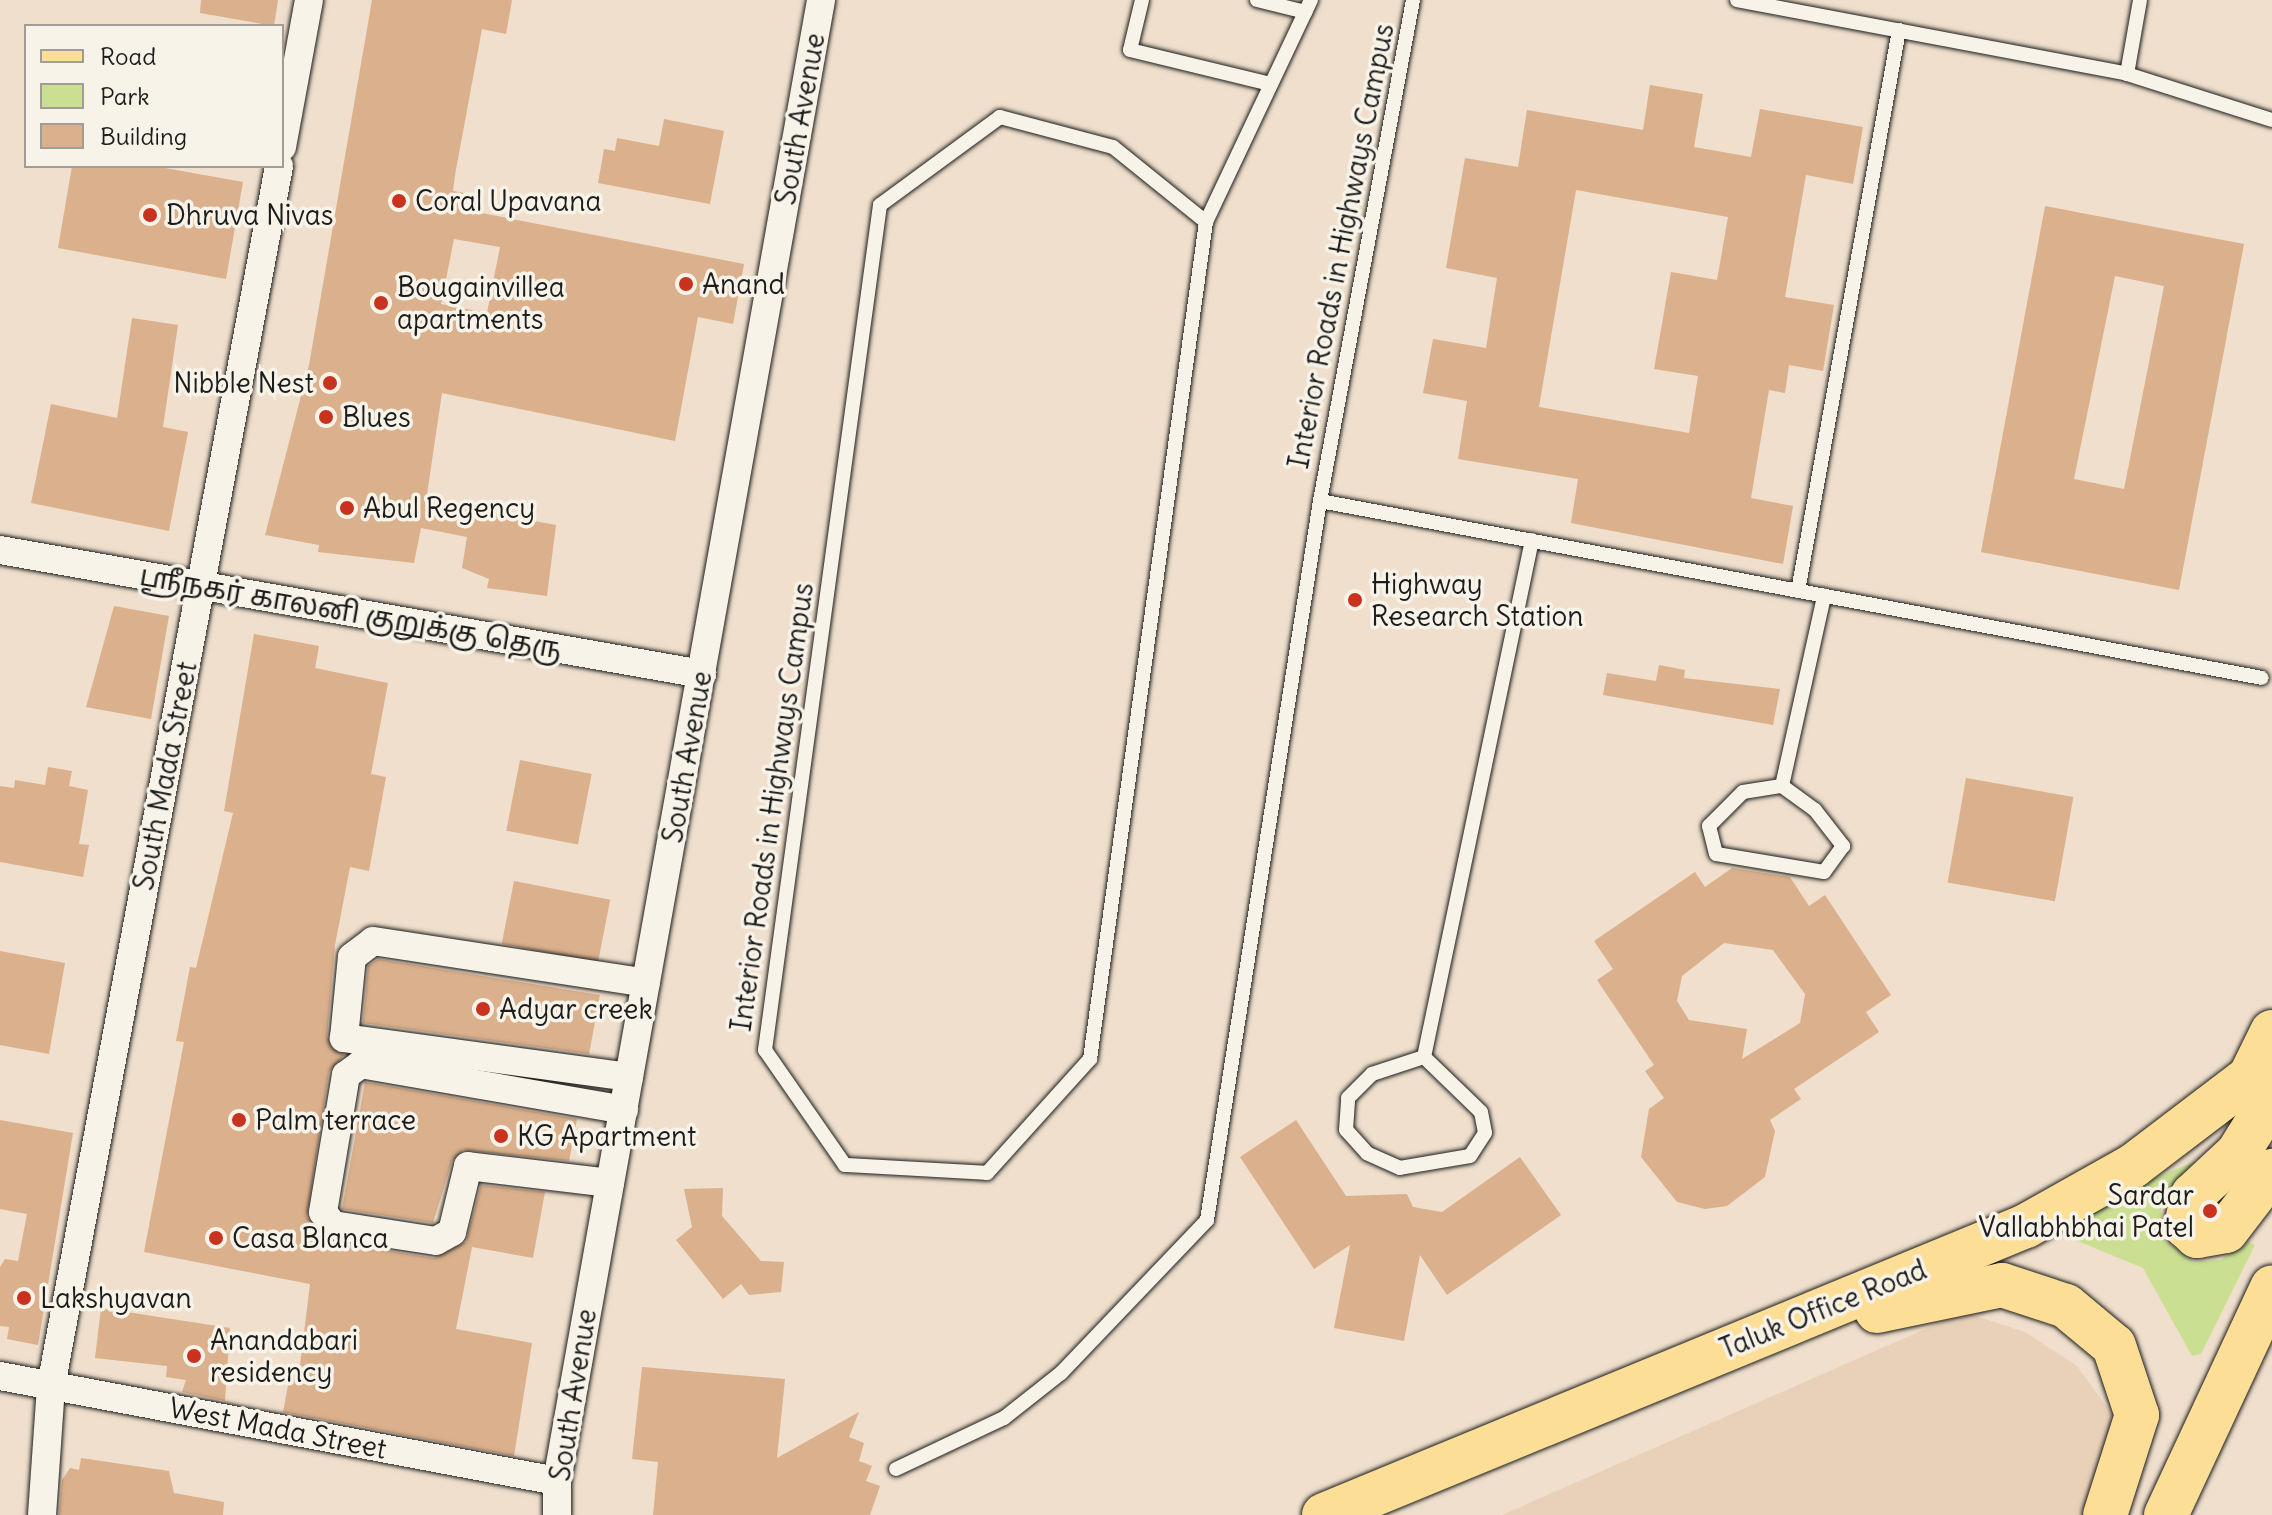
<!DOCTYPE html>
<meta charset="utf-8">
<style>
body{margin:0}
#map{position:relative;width:2272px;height:1515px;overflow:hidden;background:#efdfcc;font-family:Delius,"Noto Sans Tamil",sans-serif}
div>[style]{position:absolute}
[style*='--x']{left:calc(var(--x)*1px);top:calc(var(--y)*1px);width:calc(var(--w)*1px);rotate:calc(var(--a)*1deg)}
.built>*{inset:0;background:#e9d1b9}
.green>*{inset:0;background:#cbdf93}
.building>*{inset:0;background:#dbb08c;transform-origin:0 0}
.roads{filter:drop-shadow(0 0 2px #1c1c1c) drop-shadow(0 0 2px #1c1c1c)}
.service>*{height:14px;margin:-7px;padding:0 7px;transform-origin:7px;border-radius:7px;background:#f7f3e8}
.minor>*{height:28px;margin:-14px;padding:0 14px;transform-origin:14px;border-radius:14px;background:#f7f3e8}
.primary>*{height:44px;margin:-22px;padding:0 22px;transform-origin:22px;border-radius:22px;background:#fdde96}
.dots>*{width:22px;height:22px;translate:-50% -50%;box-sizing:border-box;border:4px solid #f7f3e8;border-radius:50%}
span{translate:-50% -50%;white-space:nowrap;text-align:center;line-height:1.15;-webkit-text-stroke:7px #f7f3e8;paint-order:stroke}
.street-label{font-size:28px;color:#1c1c1c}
.poi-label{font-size:28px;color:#1c1c1c}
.left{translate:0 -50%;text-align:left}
.right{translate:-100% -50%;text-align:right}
.legend{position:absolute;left:24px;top:24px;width:260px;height:144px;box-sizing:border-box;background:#f7f3e8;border:2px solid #9f9d96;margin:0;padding:10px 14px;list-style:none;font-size:24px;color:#1c1c1c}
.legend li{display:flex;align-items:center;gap:16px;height:40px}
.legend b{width:40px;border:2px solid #9f9d96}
</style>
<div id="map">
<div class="built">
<i style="clip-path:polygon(1964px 1312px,2025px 1332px,2077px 1366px,2111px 1413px,2113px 1456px,2086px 1515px,1502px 1515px)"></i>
</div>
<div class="green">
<i style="clip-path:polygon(2196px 1161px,2199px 1169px,2174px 1182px,2161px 1208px,2165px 1241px,2193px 1261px,2220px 1260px,2248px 1242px,2255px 1245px,2201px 1354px,2192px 1356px,2143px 1268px,2053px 1231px,2060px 1217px)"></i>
</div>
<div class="building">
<i style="clip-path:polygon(201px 0,278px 0,274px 26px,200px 13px)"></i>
<i style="clip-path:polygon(evenodd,372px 0,512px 0,506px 34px,482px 29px,455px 175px,453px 191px,464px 193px,461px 209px,744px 264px,733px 324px,698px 317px,675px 441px,442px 393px,426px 501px,556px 525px,547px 596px,487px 588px,489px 579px,462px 568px,467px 537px,421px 528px,414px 563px,318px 552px,319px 545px,265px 535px,309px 365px,372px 0,454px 239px,500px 247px,487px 313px,441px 304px,454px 239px)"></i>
<i style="clip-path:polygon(evenodd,1650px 85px,1703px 94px,1694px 147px,1751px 157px,1760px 109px,1863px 127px,1853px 184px,1806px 175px,1785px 297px,1834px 305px,1823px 371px,1789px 365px,1785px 393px,1769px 390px,1751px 498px,1793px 506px,1783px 564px,1571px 523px,1578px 479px,1458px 459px,1467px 401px,1423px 393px,1433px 339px,1486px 348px,1497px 278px,1446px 268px,1465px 158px,1518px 167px,1527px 110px,1643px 130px,1650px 85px,1576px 190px,1728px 217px,1717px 280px,1671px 272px,1654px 369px,1698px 376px,1689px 433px,1539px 407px,1576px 190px)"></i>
<i style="clip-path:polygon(664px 119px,724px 131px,710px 204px,598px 183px,604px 149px,615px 151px,617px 138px,659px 146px)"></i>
<i style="clip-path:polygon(72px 166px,154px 166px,243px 182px,226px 279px,58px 248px)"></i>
<i style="clip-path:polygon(evenodd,2045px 206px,2244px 244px,2179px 590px,1981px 552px,2045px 206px,2115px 276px,2164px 286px,2124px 489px,2074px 479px,2115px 276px)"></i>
<i style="clip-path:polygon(132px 318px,178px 325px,163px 427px,188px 432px,169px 531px,31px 503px,51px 404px,117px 418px)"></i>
<i style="clip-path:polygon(114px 606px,169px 616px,151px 719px,86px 707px)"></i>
<i style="clip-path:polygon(254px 634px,319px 646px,315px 668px,388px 683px,371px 774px,386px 777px,369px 871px,350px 867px,335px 945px,327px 1037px,344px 1055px,329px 1072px,307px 1217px,330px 1242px,434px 1258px,466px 1242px,481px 1185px,545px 1192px,533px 1258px,472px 1247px,456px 1329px,532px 1343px,514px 1456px,283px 1412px,292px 1364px,300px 1365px,310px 1284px,144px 1252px,184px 1042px,176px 1041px,190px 967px,196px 968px,233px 813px,224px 811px)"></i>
<i style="clip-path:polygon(1659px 665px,1685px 670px,1684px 678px,1780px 689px,1773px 725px,1603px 695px,1607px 673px,1656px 681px)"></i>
<i style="left:520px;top:760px;width:73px;height:72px;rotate:11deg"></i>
<i style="clip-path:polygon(48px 767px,72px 771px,69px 786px,88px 790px,79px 844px,89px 845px,83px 877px,0 862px,0 786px,14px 788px,15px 780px,45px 785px)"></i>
<i style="left:1966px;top:778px;width:109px;height:106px;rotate:10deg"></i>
<i style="clip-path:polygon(evenodd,1732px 868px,1790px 877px,1809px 906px,1825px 895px,1891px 995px,1866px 1012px,1879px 1032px,1794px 1089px,1801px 1099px,1770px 1120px,1775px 1131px,1765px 1177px,1727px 1206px,1705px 1209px,1677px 1202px,1641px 1157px,1649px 1109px,1664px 1098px,1645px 1071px,1654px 1065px,1597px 980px,1613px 969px,1594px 941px,1695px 872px,1705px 887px,1732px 868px,1724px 943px,1773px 950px,1805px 994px,1800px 1023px,1742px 1059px,1747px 1029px,1689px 1020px,1677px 1001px,1682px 976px,1724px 943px)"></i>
<i style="left:514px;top:881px;width:98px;height:64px;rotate:11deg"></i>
<i style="clip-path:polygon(0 951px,65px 963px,49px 1054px,0 1045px)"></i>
<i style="clip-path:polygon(378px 959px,600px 995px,589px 1054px,363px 1023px,368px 966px)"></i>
<i style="clip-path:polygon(365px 1082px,577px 1119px,569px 1161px,463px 1150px,452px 1161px,433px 1223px,342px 1209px)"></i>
<i style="clip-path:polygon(0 1120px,73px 1133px,38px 1345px,7px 1339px,9px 1327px,0 1326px,0 1267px,5px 1259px,18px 1261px,27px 1214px,0 1209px)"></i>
<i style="clip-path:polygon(1296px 1120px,1346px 1196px,1407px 1194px,1413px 1207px,1442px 1212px,1520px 1157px,1561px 1215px,1447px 1295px,1420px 1255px,1404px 1341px,1334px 1328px,1350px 1245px,1314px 1269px,1240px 1157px)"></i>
<i style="clip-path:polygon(723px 1188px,722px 1216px,761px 1261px,784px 1262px,781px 1292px,749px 1295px,741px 1284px,723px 1299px,676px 1240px,692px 1227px,684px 1189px)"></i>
<i style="clip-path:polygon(101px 1308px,230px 1328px,225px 1401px,182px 1392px,186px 1380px,166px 1377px,167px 1366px,95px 1358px)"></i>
<i style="clip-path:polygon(642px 1367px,785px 1379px,777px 1458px,859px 1412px,849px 1437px,864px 1443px,859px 1461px,872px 1466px,866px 1481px,880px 1486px,870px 1515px,653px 1515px,658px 1462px,632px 1459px)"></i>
<i style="clip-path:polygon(81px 1458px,169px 1471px,174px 1493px,224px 1502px,223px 1515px,59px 1515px,62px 1480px,70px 1468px,79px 1470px)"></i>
</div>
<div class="roads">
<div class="service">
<i style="--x:1142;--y:0;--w:51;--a:103.5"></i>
<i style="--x:1130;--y:50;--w:145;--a:13.6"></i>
<i style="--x:1257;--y:0;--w:50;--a:13.8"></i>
<i style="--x:1413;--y:0;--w:510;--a:100.52"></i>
<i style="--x:1320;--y:501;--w:958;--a:10.64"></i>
<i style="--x:1737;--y:0;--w:397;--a:10.7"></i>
<i style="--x:2127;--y:74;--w:75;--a:-80"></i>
<i style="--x:2127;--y:74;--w:152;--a:17.6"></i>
<i style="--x:1206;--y:222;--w:119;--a:-141.1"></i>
<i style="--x:1113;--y:147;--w:117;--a:-165.1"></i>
<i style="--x:1000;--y:117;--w:149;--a:143.7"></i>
<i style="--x:880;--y:205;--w:853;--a:97.75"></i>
<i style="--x:765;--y:1050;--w:140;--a:55.2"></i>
<i style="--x:845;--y:1165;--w:142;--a:3.2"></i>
<i style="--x:987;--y:1173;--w:154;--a:-47.9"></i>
<i style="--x:1090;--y:1059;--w:845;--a:-82.11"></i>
<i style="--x:1206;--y:222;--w:246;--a:-64.7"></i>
<i style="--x:1798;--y:591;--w:570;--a:-79.79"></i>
<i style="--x:1782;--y:786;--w:41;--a:36"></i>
<i style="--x:1815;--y:810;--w:46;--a:52.1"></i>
<i style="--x:1843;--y:846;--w:32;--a:126"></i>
<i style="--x:1824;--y:872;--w:109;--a:-170.5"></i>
<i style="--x:1716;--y:854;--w:29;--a:-104"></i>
<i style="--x:1709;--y:826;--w:48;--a:-45"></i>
<i style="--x:1743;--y:792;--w:39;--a:-9"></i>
<i style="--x:1782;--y:786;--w:195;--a:-77.5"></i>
<i style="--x:1424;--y:1057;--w:528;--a:-78.2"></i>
<i style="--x:1424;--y:1057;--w:79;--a:44"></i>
<i style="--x:1481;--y:1112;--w:21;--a:79"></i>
<i style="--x:1485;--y:1133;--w:27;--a:123"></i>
<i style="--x:1470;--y:1156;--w:71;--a:170.3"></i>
<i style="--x:1400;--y:1168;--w:36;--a:-156"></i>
<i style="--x:1367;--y:1153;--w:31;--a:-132"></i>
<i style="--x:1346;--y:1130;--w:32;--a:-86"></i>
<i style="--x:1348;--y:1098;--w:34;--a:-45"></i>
<i style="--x:1372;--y:1074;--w:55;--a:-18.1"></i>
<i style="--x:896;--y:1469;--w:119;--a:-25.3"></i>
<i style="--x:1004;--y:1418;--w:73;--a:-38.3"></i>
<i style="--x:1061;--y:1373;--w:211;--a:-46.3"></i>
<i style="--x:1207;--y:1220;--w:728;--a:-81.07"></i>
</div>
<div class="minor">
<i style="--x:282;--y:147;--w:149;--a:-79.6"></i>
<i style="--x:0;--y:550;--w:713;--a:10.02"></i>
<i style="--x:629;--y:1077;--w:288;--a:-172.2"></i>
<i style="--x:344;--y:1038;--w:81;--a:-84.4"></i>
<i style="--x:352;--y:957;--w:26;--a:-37"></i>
<i style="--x:373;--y:941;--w:276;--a:8.7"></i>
<i style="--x:610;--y:1183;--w:143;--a:-173.2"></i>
<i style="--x:468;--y:1166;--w:68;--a:103.6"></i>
<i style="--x:452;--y:1232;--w:18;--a:151"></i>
<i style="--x:436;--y:1241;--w:104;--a:-171.2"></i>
<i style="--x:333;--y:1225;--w:16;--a:-128"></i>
<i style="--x:323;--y:1212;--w:139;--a:-80.5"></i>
<i style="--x:346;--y:1075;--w:19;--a:-36"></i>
<i style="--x:361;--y:1064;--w:267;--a:9.9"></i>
<i style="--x:0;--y:1376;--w:567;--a:10.68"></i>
<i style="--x:42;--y:1515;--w:129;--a:-86"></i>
<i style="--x:51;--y:1386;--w:1241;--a:-79.41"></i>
<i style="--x:557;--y:1515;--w:34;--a:-90"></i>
<i style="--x:557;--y:1481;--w:1504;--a:-79.89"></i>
</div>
<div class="primary">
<i style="--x:2272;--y:1098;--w:65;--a:121.7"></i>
<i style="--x:2238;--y:1153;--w:62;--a:137"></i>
<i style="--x:2193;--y:1195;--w:32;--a:103"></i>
<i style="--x:2186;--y:1226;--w:15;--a:42"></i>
<i style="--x:2197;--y:1236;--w:29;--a:-10"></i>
<i style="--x:2226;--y:1231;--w:76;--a:-52.5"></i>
<i style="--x:1877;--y:1311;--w:128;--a:-11.7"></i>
<i style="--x:2002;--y:1285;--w:67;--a:18.2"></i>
<i style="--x:2066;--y:1306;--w:62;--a:39.8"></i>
<i style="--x:2114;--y:1346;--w:73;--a:71.6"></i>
<i style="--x:2137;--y:1415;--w:105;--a:107.7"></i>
<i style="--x:1324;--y:1515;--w:759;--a:-22.38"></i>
<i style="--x:2026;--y:1226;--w:123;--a:-29.3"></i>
<i style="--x:2133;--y:1166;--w:147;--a:-37.3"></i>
<i style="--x:2250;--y:1077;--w:50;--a:-63.9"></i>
<i style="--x:2166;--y:1515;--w:251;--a:-65"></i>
</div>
</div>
<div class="dots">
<i style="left:399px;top:201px;background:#c8321e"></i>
<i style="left:150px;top:215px;background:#c8321e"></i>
<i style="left:686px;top:284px;background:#c8321e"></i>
<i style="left:381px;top:303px;background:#c8321e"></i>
<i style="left:330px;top:383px;background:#c8321e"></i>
<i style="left:326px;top:417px;background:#c8321e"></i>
<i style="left:347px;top:508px;background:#c8321e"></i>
<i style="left:1355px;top:600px;background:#c8321e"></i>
<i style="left:483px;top:1009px;background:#c8321e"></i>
<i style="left:239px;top:1120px;background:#c8321e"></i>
<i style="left:501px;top:1136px;background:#c8321e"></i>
<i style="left:2210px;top:1211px;background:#c8321e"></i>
<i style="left:216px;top:1238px;background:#c8321e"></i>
<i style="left:24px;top:1298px;background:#c8321e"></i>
<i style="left:194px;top:1356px;background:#c8321e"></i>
</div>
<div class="street-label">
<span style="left:800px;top:119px;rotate:-80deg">South Avenue</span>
<span style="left:1341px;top:246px;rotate:-79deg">Interior Roads in Highways Campus</span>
<span style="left:351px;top:612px;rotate:10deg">ஸ்ரீநகர் காலனி குறுக்கு தெரு</span>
<span style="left:687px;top:757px;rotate:-80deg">South Avenue</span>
<span style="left:165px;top:776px;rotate:-79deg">South Mada Street</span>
<span style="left:772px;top:807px;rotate:-82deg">Interior Roads in Highways Campus</span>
<span style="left:1823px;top:1309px;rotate:-22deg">Taluk Office Road</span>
<span style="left:573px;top:1395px;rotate:-81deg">South Avenue</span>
<span style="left:278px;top:1428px;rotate:11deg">West Mada Street</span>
</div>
<div class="poi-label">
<span class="left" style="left:415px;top:201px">Coral Upavana</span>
<span class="left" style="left:166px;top:215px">Dhruva Nivas</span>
<span class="left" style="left:702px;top:284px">Anand</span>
<span class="left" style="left:397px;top:303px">Bougainvillea<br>apartments</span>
<span class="right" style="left:314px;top:383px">Nibble Nest</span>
<span class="left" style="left:342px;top:417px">Blues</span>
<span class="left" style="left:363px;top:508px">Abul Regency</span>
<span class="left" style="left:1371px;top:600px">Highway<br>Research Station</span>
<span class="left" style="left:499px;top:1009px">Adyar creek</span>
<span class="left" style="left:255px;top:1120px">Palm terrace</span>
<span class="left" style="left:517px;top:1136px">KG Apartment</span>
<span class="right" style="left:2194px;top:1211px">Sardar<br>Vallabhbhai Patel</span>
<span class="left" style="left:232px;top:1238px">Casa Blanca</span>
<span class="left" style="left:40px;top:1298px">Lakshyavan</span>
<span class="left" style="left:210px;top:1356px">Anandabari<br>residency</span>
</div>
<ul class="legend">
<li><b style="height:10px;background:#fdde96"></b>Road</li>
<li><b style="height:22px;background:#cbdf93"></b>Park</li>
<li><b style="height:22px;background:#dbb08c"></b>Building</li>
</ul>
</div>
